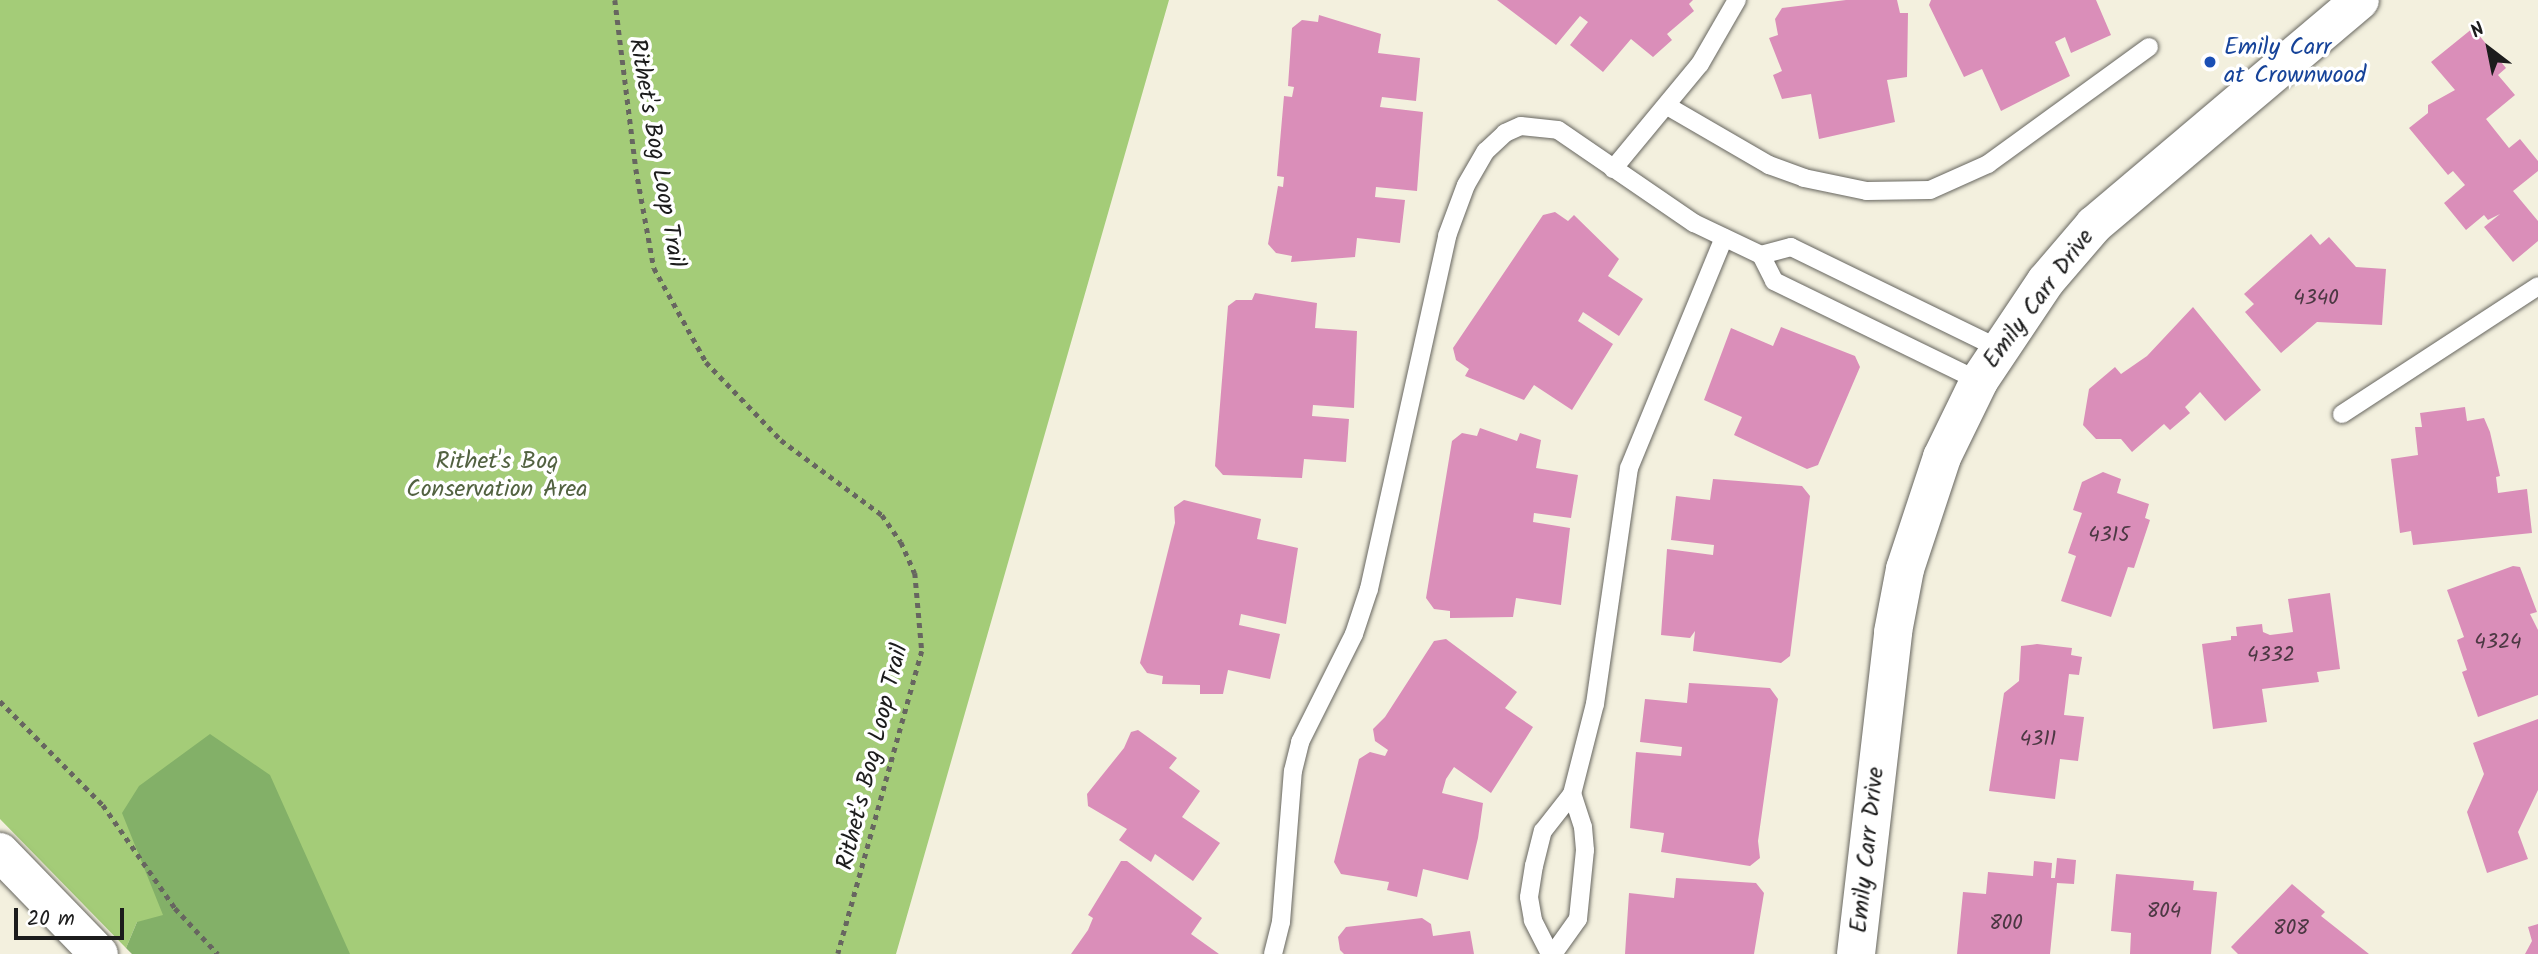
<!DOCTYPE html>
<style>
body{margin:0}
#map{position:relative;width:2538px;height:954px;overflow:hidden;background:#f3f0de;font-family:Kalam,sans-serif}
div>[style]{position:absolute}
[style*='--x']{left:calc(var(--x)*1px);top:calc(var(--y)*1px);width:calc(var(--w)*1px);rotate:calc(var(--a)*1deg)}
.green>*{inset:0;background:#a4cc78}
.forest>*{inset:0;background:#83b068}
.building>*{inset:0;background:#da8eb9}
.path>*{height:4.5px;margin-top:-2.25px;transform-origin:0;background:repeating-linear-gradient(90deg,#676660 0 5px,transparent 0 10px)}
.roads{filter:drop-shadow(0 0 2px #676660) drop-shadow(0 0 2px #676660)}
.service>*{height:18px;margin:-9px;padding:0 9px;transform-origin:9px;border-radius:9px;background:#fff}
.tertiary>*{height:38px;margin:-19px;padding:0 19px;transform-origin:19px;border-radius:19px;background:#fff}
.dots>*{width:19px;height:19px;translate:-50% -50%;box-sizing:border-box;border:4px solid #fff;border-radius:50%}
span{translate:-50% -50%;white-space:nowrap;text-align:center;line-height:1.15;-webkit-text-stroke:7px #fff;paint-order:stroke}
.number-label{font-size:21px;color:#4c3843}
.number-label span{-webkit-text-stroke-width:0}
.transit-label{font-size:24px;color:#164399}
.left{translate:0 -50%;text-align:left}
.street-label{font-size:24px;color:#1c1c1c}
.park-label{font-size:24px;color:#526241}
.north{position:absolute;left:2454px;top:14px;width:70px;height:70px;-webkit-text-stroke:5px #fff;paint-order:stroke;rotate:328deg;font-size:19px;font-weight:700;line-height:28px;text-align:center;color:#1c1c1c}
.north::after{content:'';display:block;margin:auto;width:24px;height:32px;background:#1c1c1c;clip-path:polygon(50% 0,100% 100%,50% 72%,0 100%)}
.scale{position:absolute;left:14px;top:908px;width:110px;height:32px;box-sizing:border-box;border:4px solid #1c1c1c;border-top:0;padding-left:9px;font-size:21px;line-height:24px;white-space:nowrap;color:#1c1c1c;-webkit-text-stroke:5px #fff;paint-order:stroke}
</style>
<div id="map">
<div class="green">
<i style="clip-path:polygon(0 0,1169px 0,896px 954px,183px 954px,137px 922px,126px 948px,0 819px)"></i>
</div>
<div class="forest">
<i style="clip-path:polygon(210px 734px,270px 775px,350px 954px,132px 954px,126px 948px,137px 922px,163px 915px,122px 813px,139px 786px)"></i>
</div>
<div class="building">
<i style="clip-path:polygon(1497px 0,1693px 0,1689px 4px,1694px 11px,1667px 34px,1672px 40px,1653px 57px,1631px 39px,1603px 72px,1570px 45px,1588px 22px,1580px 16px,1556px 45px)"></i>
<i style="clip-path:polygon(1846px 0,1897px 0,1900px 13px,1908px 13px,1907px 77px,1887px 80px,1895px 122px,1819px 139px,1811px 94px,1782px 99px,1773px 75px,1782px 71px,1769px 38px,1778px 35px,1775px 19px,1782px 8px)"></i>
<i style="clip-path:polygon(1931px 0,2096px 0,2111px 35px,2071px 53px,2065px 37px,2055px 42px,2070px 76px,2001px 111px,1982px 69px,1964px 77px,1929px 5px)"></i>
<i style="clip-path:polygon(1319px 15px,1381px 34px,1378px 53px,1420px 58px,1416px 101px,1382px 97px,1380px 107px,1423px 112px,1417px 191px,1376px 187px,1375px 197px,1405px 200px,1400px 243px,1357px 238px,1355px 257px,1291px 262px,1292px 256px,1276px 253px,1268px 244px,1278px 186px,1283px 187px,1284px 177px,1277px 176px,1284px 96px,1292px 97px,1294px 87px,1288px 86px,1292px 28px,1302px 20px,1318px 22px)"></i>
<i style="clip-path:polygon(2473px 28px,2506px 68px,2498px 75px,2515px 95px,2486px 119px,2509px 148px,2520px 139px,2538px 161px,2538px 171px,2513px 191px,2538px 221px,2538px 241px,2513px 262px,2484px 227px,2500px 214px,2488px 220px,2484px 215px,2466px 230px,2444px 203px,2465px 185px,2453px 171px,2448px 175px,2409px 128px,2428px 113px,2428px 105px,2455px 90px,2431px 62px)"></i>
<i style="clip-path:polygon(1555px 212px,1568px 221px,1574px 215px,1619px 259px,1608px 276px,1643px 299px,1619px 336px,1583px 312px,1578px 321px,1613px 344px,1572px 410px,1534px 385px,1524px 400px,1465px 376px,1469px 369px,1456px 360px,1453px 348px,1543px 215px)"></i>
<i style="clip-path:polygon(2311px 234px,2320px 245px,2329px 237px,2356px 267px,2386px 269px,2382px 325px,2317px 322px,2281px 353px,2245px 312px,2254px 304px,2244px 294px)"></i>
<i style="clip-path:polygon(1255px 293px,1317px 303px,1315px 328px,1357px 331px,1354px 408px,1313px 405px,1312px 416px,1349px 419px,1346px 462px,1304px 459px,1302px 478px,1223px 475px,1215px 466px,1228px 306px,1236px 300px,1252px 300px)"></i>
<i style="clip-path:polygon(2193px 307px,2261px 390px,2225px 421px,2200px 392px,2185px 407px,2190px 413px,2170px 430px,2164px 424px,2132px 452px,2121px 439px,2096px 439px,2083px 425px,2089px 389px,2115px 367px,2121px 374px,2147px 356px)"></i>
<i style="clip-path:polygon(1781px 327px,1855px 356px,1860px 367px,1818px 465px,1807px 469px,1734px 435px,1742px 417px,1704px 400px,1731px 328px,1773px 346px)"></i>
<i style="clip-path:polygon(2465px 407px,2467px 421px,2484px 418px,2490px 432px,2500px 476px,2496px 477px,2498px 493px,2527px 489px,2532px 533px,2413px 545px,2411px 531px,2400px 533px,2391px 459px,2418px 455px,2415px 427px,2422px 427px,2420px 413px)"></i>
<i style="clip-path:polygon(1480px 428px,1517px 441px,1520px 433px,1541px 440px,1536px 468px,1578px 475px,1571px 518px,1534px 513px,1533px 522px,1570px 528px,1561px 605px,1516px 598px,1513px 617px,1450px 618px,1450px 611px,1434px 609px,1426px 598px,1452px 441px,1462px 433px,1477px 436px)"></i>
<i style="clip-path:polygon(2103px 472px,2121px 479px,2117px 493px,2149px 504px,2145px 518px,2150px 520px,2134px 568px,2128px 567px,2111px 617px,2061px 601px,2076px 556px,2068px 553px,2082px 513px,2073px 510px,2082px 482px)"></i>
<i style="clip-path:polygon(1713px 479px,1802px 486px,1810px 496px,1790px 656px,1781px 663px,1693px 651px,1695px 631px,1690px 638px,1661px 635px,1667px 549px,1713px 555px,1714px 545px,1671px 540px,1676px 496px,1710px 500px)"></i>
<i style="clip-path:polygon(1184px 500px,1261px 519px,1257px 539px,1298px 548px,1286px 624px,1241px 614px,1239px 625px,1280px 634px,1270px 679px,1228px 670px,1223px 694px,1200px 694px,1200px 685px,1162px 684px,1163px 676px,1147px 673px,1140px 663px,1175px 523px,1174px 507px)"></i>
<i style="clip-path:polygon(2513px 566px,2520px 567px,2537px 612px,2530px 614px,2538px 630px,2538px 695px,2478px 717px,2462px 672px,2467px 670px,2457px 640px,2464px 637px,2447px 590px)"></i>
<i style="clip-path:polygon(2330px 593px,2340px 669px,2317px 672px,2319px 682px,2262px 689px,2267px 722px,2213px 729px,2202px 644px,2231px 640px,2231px 636px,2237px 636px,2236px 627px,2262px 624px,2263px 632px,2270px 635px,2293px 632px,2288px 599px)"></i>
<i style="clip-path:polygon(1446px 639px,1517px 692px,1505px 708px,1533px 727px,1491px 793px,1454px 767px,1446px 779px,1442px 793px,1483px 803px,1478px 838px,1468px 880px,1423px 869px,1417px 897px,1387px 890px,1389px 882px,1341px 874px,1334px 862px,1359px 759px,1370px 752px,1385px 756px,1388px 750px,1375px 741px,1373px 729px,1385px 717px,1434px 641px)"></i>
<i style="clip-path:polygon(2037px 644px,2072px 648px,2071px 655px,2082px 657px,2079px 675px,2069px 674px,2064px 715px,2084px 717px,2078px 761px,2060px 759px,2055px 799px,1989px 791px,2004px 693px,2019px 681px,2021px 646px)"></i>
<i style="clip-path:polygon(1689px 683px,1770px 688px,1778px 699px,1758px 841px,1760px 858px,1750px 866px,1661px 852px,1664px 833px,1630px 828px,1636px 752px,1681px 756px,1682px 747px,1640px 742px,1645px 699px,1687px 703px)"></i>
<i style="clip-path:polygon(2538px 719px,2538px 790px,2518px 832px,2528px 859px,2487px 873px,2467px 812px,2484px 774px,2473px 743px)"></i>
<i style="clip-path:polygon(1138px 730px,1177px 758px,1169px 768px,1200px 791px,1182px 817px,1220px 843px,1193px 881px,1155px 854px,1151px 862px,1119px 840px,1127px 829px,1088px 806px,1087px 794px,1124px 748px,1131px 732px)"></i>
<i style="clip-path:polygon(2057px 858px,2076px 860px,2074px 884px,2057px 883px,2050px 954px,1957px 954px,1963px 892px,1986px 894px,1988px 872px,2033px 876px,2034px 861px,2052px 863px,2051px 878px,2055px 878px)"></i>
<i style="clip-path:polygon(1121px 861px,1127px 861px,1202px 918px,1191px 934px,1219px 954px,1071px 954px,1088px 930px,1093px 918px,1088px 915px)"></i>
<i style="clip-path:polygon(2116px 874px,2194px 881px,2193px 890px,2217px 892px,2211px 954px,2130px 954px,2131px 933px,2111px 931px)"></i>
<i style="clip-path:polygon(1676px 878px,1756px 883px,1764px 893px,1754px 954px,1625px 954px,1629px 893px,1674px 898px)"></i>
<i style="clip-path:polygon(2292px 884px,2325px 912px,2321px 916px,2369px 954px,2238px 954px,2231px 947px)"></i>
<i style="clip-path:polygon(1422px 918px,1431px 924px,1433px 936px,1470px 931px,1474px 954px,1344px 954px,1340px 950px,1338px 937px,1346px 927px)"></i>
<i style="clip-path:polygon(2538px 924px,2538px 954px,2525px 954px,2532px 941px,2528px 927px)"></i>
</div>
<div class="path">
<i style="--x:615;--y:0;--w:170;--a:82.9"></i>
<i style="--x:636;--y:169;--w:101;--a:79.7"></i>
<i style="--x:654;--y:268;--w:107;--a:61"></i>
<i style="--x:706;--y:362;--w:108;--a:46.1"></i>
<i style="--x:781;--y:440;--w:126;--a:36.6"></i>
<i style="--x:882;--y:515;--w:33;--a:55"></i>
<i style="--x:901;--y:542;--w:34;--a:66"></i>
<i style="--x:915;--y:573;--w:78;--a:84.9"></i>
<i style="--x:922;--y:651;--w:314;--a:105.5"></i>
<i style="--x:0;--y:701;--w:146;--a:45.3"></i>
<i style="--x:103;--y:805;--w:126;--a:55"></i>
<i style="--x:175;--y:908;--w:63;--a:46.9"></i>
</div>
<div class="roads">
<div class="service">
<i style="--x:1669;--y:107;--w:116;--a:30.1"></i>
<i style="--x:1769;--y:165;--w:37;--a:20"></i>
<i style="--x:1804;--y:178;--w:64;--a:11.7"></i>
<i style="--x:1867;--y:191;--w:63;--a:-0.9"></i>
<i style="--x:1930;--y:190;--w:64;--a:-24.1"></i>
<i style="--x:1988;--y:164;--w:199;--a:-36"></i>
<i style="--x:1613;--y:169;--w:136;--a:-50.4"></i>
<i style="--x:1700;--y:64;--w:74;--a:-60"></i>
<i style="--x:1761;--y:255;--w:31;--a:-15"></i>
<i style="--x:1791;--y:247;--w:230;--a:26"></i>
<i style="--x:2342;--y:414;--w:234;--a:-33.1"></i>
<i style="--x:1273;--y:954;--w:33;--a:-76"></i>
<i style="--x:1281;--y:922;--w:151;--a:-85.5"></i>
<i style="--x:1293;--y:771;--w:30;--a:-76"></i>
<i style="--x:1300;--y:742;--w:121;--a:-63.4"></i>
<i style="--x:1354;--y:634;--w:47;--a:-71.6"></i>
<i style="--x:1369;--y:589;--w:362;--a:-77.5"></i>
<i style="--x:1447;--y:236;--w:54;--a:-69.6"></i>
<i style="--x:1466;--y:185;--w:39;--a:-60"></i>
<i style="--x:1486;--y:151;--w:26;--a:-43"></i>
<i style="--x:1505;--y:133;--w:17;--a:-24"></i>
<i style="--x:1521;--y:126;--w:37;--a:6"></i>
<i style="--x:1558;--y:130;--w:165;--a:34.4"></i>
<i style="--x:1694;--y:223;--w:74;--a:25.5"></i>
<i style="--x:1761;--y:255;--w:29;--a:63"></i>
<i style="--x:1774;--y:281;--w:228;--a:26"></i>
<i style="--x:1550;--y:954;--w:38;--a:-117"></i>
<i style="--x:1533;--y:920;--w:23;--a:-100"></i>
<i style="--x:1529;--y:897;--w:31;--a:-81"></i>
<i style="--x:1534;--y:866;--w:36;--a:-76"></i>
<i style="--x:1543;--y:831;--w:47;--a:-51.9"></i>
<i style="--x:1572;--y:794;--w:93;--a:-75.7"></i>
<i style="--x:1595;--y:704;--w:238;--a:-81.8"></i>
<i style="--x:1629;--y:468;--w:249;--a:-67.6"></i>
<i style="--x:1553;--y:954;--w:43;--a:-54.5"></i>
<i style="--x:1578;--y:919;--w:69;--a:-84.2"></i>
<i style="--x:1585;--y:850;--w:23;--a:-95"></i>
<i style="--x:1583;--y:827;--w:35;--a:-108"></i>
</div>
<div class="tertiary">
<i style="--x:0;--y:852;--w:142;--a:45.9"></i>
<i style="--x:1856;--y:954;--w:324;--a:-83.4"></i>
<i style="--x:1893;--y:632;--w:64;--a:-79.2"></i>
<i style="--x:1905;--y:569;--w:118;--a:-71.7"></i>
<i style="--x:1942;--y:457;--w:85;--a:-64"></i>
<i style="--x:1979;--y:381;--w:120;--a:-56.2"></i>
<i style="--x:2046;--y:281;--w:74;--a:-49.4"></i>
<i style="--x:2094;--y:225;--w:348;--a:-40.2"></i>
</div>
</div>
<div class="dots">
<i style="left:2210px;top:62px;background:#1a4fb4"></i>
</div>
<div class="number-label">
<span style="left:2316px;top:299px">4340</span>
<span style="left:2109px;top:536px">4315</span>
<span style="left:2498px;top:643px">4324</span>
<span style="left:2271px;top:656px">4332</span>
<span style="left:2038px;top:740px">4311</span>
<span style="left:2164px;top:912px">804</span>
<span style="left:2006px;top:924px">800</span>
<span style="left:2291px;top:929px">808</span>
</div>
<div class="transit-label">
<span class="left" style="left:2224px;top:62px">Emily Carr<br>at Crownwood</span>
</div>
<div class="street-label">
<span style="left:656px;top:153px;rotate:80deg">Rithet's Bog Loop Trail</span>
<span style="left:2039px;top:299px;rotate:-53deg">Emily Carr Drive</span>
<span style="left:873px;top:757px;rotate:-76deg">Rithet's Bog Loop Trail</span>
<span style="left:1868px;top:850px;rotate:-84deg">Emily Carr Drive</span>
</div>
<div class="park-label">
<span style="left:497px;top:476px">Rithet's Bog<br>Conservation Area</span>
</div>
<div class="north">N</div>
<div class="scale">20 m</div>
</div>
